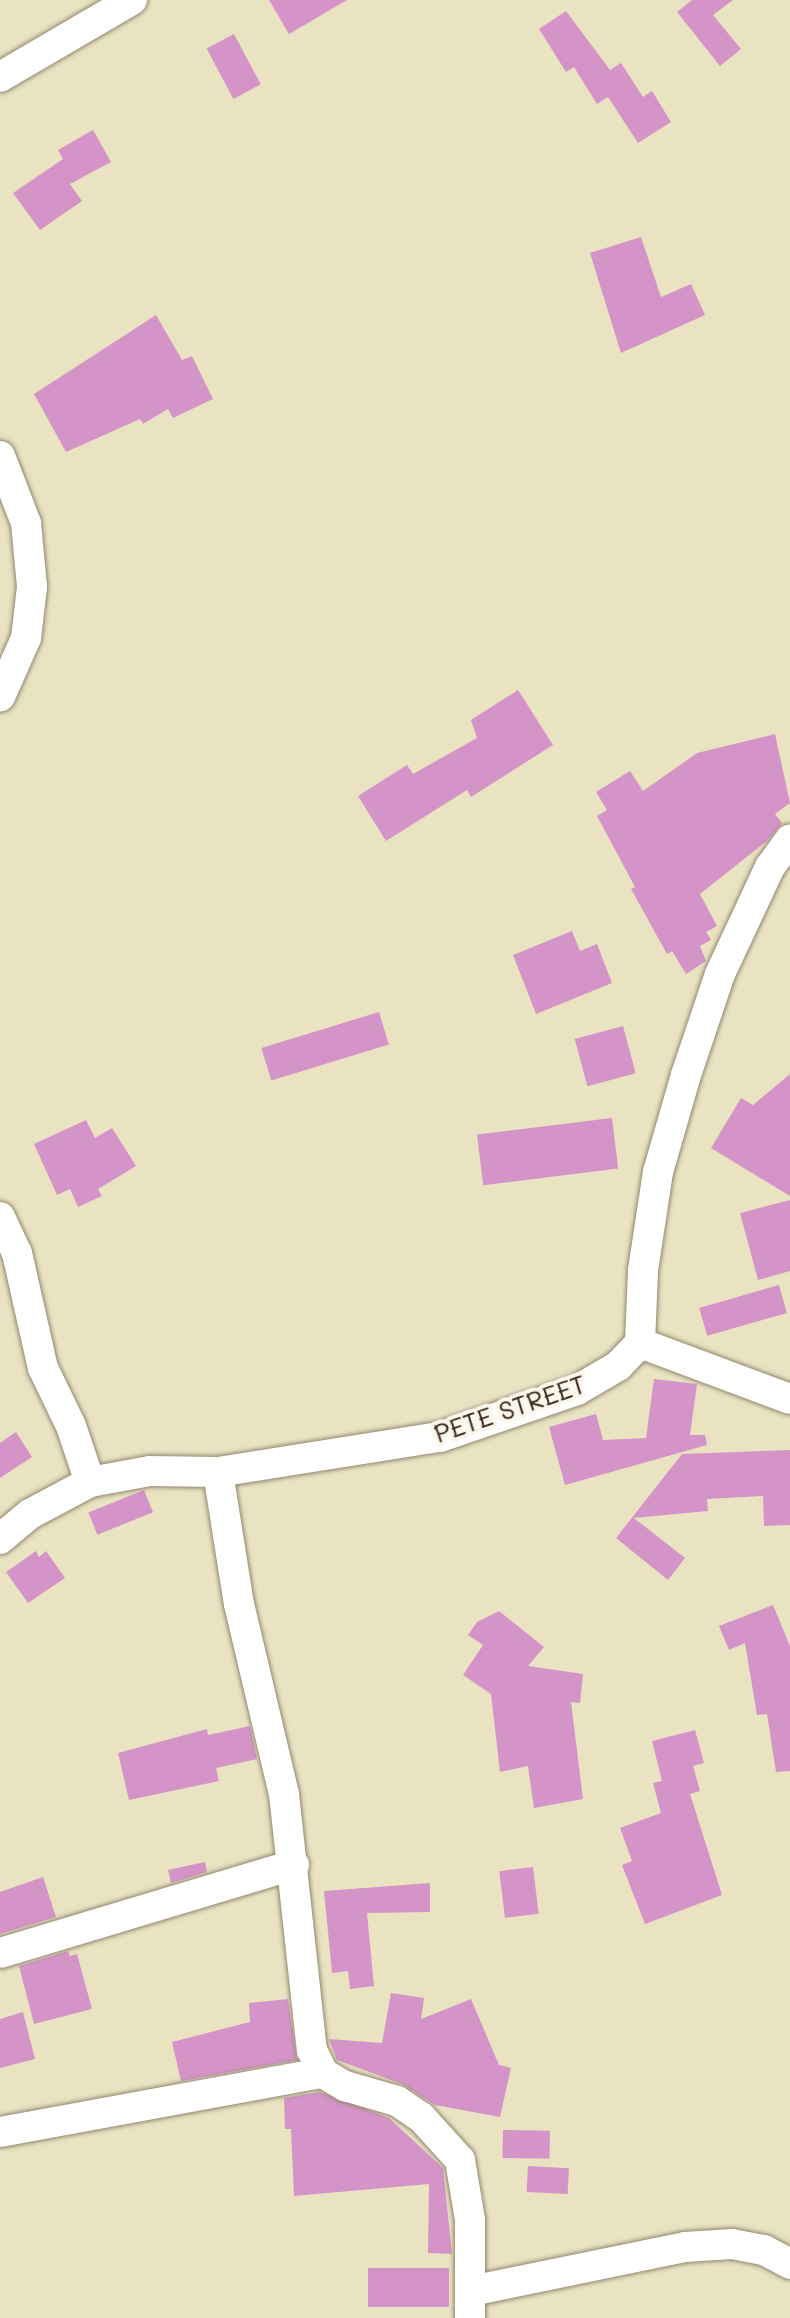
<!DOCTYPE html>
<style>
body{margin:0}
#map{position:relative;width:790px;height:2318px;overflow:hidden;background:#e9e3c2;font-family:Mali,sans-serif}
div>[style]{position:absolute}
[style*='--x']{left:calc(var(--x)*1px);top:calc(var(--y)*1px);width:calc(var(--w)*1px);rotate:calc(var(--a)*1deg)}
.building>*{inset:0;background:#d594c8;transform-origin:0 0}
.roads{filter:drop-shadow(0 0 2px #928670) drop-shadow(0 0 2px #928670)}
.street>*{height:30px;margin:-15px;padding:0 15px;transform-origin:15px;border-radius:15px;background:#fff}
span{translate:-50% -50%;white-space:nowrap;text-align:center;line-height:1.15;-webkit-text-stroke:8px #fbf7ec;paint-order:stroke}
.street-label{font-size:26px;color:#3b2a1e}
</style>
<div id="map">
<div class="building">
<i style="clip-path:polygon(269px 0,347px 0,289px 34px)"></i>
<i style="clip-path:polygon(692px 0,733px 0,713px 15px,741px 49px,720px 66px,677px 12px)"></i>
<i style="clip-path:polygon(566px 11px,610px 70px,621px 63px,643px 97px,652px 91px,671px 122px,638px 143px,608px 97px,597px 104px,574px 67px,566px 72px,539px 29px)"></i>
<i style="left:234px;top:34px;width:57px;height:31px;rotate:62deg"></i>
<i style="clip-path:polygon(93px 130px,111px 162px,70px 184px,82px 201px,40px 230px,13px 193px,63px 159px,58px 150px)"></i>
<i style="clip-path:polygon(641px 237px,661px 297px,691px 284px,705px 315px,621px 353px,590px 253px)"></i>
<i style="clip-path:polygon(156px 315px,182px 360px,192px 356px,213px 399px,173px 418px,168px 409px,143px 424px,140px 419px,66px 452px,34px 394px)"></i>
<i style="clip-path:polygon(518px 690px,553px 745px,471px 797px,467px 790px,386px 841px,358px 796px,407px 765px,413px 774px,477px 738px,471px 720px)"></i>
<i style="clip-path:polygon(775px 734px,790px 803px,775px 814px,782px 823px,767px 841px,700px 894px,717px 926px,706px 932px,711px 940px,700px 946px,706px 961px,686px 974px,672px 951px,667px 954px,631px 889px,635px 887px,597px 816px,607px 810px,596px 792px,630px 771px,643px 791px,697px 753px)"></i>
<i style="clip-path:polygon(572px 931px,580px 951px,597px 944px,612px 983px,536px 1014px,513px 955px)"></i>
<i style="left:379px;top:1012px;width:34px;height:123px;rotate:73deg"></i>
<i style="left:623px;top:1026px;width:49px;height:50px;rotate:75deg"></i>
<i style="clip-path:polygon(790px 1074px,790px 1196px,711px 1148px,741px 1098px,753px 1105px)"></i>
<i style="left:612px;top:1118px;width:51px;height:136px;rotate:83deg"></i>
<i style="clip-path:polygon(86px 1120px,95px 1138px,112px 1128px,136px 1166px,98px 1189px,102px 1196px,78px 1207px,70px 1189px,57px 1195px,34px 1144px)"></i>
<i style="clip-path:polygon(790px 1200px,790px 1271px,758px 1280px,740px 1213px)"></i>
<i style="left:779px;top:1285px;width:29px;height:83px;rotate:74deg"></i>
<i style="clip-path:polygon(654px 1379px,697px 1384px,690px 1435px,705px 1435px,707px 1445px,565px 1485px,549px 1427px,596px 1414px,603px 1440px,646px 1438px)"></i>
<i style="clip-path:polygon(16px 1432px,32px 1457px,0 1478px,0 1443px)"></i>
<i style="clip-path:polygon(790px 1450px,790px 1525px,764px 1526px,763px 1496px,707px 1499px,708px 1511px,634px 1518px,685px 1558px,668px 1580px,616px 1538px,682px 1454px)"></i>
<i style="left:144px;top:1490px;width:24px;height:60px;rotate:68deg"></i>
<i style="clip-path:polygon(36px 1551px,39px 1557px,46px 1551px,65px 1578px,28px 1603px,6px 1572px)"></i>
<i style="clip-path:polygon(773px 1605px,790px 1646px,790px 1771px,776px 1772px,767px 1714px,757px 1715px,745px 1643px,729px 1650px,719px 1626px)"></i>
<i style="clip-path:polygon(499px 1611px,544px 1647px,528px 1666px,583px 1674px,580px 1703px,571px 1702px,583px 1799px,534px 1808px,528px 1766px,500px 1772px,491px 1694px,463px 1675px,483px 1645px,468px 1635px,477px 1622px)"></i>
<i style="clip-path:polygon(250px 1726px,257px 1759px,216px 1768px,219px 1781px,129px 1800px,118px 1753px,207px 1729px,208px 1735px)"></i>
<i style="clip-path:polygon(695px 1730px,704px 1763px,693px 1766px,700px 1791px,690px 1794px,722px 1895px,645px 1924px,622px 1865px,632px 1861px,620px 1828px,661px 1813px,653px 1783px,662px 1781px,652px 1741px)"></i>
<i style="clip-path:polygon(205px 1862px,207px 1872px,171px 1883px,168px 1870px)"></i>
<i style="left:533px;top:1867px;width:47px;height:34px;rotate:83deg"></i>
<i style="clip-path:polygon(43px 1877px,56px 1917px,0 1934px,0 1892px)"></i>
<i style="clip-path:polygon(430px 1883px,430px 1912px,367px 1913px,374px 1986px,350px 1989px,348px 1971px,332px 1973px,324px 1891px)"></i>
<i style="clip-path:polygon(68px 1951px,70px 1956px,77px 1954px,92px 2009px,34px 2024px,19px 1966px)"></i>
<i style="clip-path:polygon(391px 1993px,424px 1998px,421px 2019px,471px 1999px,499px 2065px,511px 2068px,500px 2117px,435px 2105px,402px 2084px,337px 2060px,329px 2039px,382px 2043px)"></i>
<i style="clip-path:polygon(288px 1999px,297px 2060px,181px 2081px,172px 2042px,250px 2022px,249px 2003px)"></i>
<i style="clip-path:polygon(23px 2012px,35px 2059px,0 2068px,0 2019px)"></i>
<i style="clip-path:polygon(320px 2092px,389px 2118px,443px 2168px,452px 2254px,428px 2253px,429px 2184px,294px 2196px,291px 2129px,285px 2129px,284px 2098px)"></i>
<i style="left:503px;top:2130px;width:47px;height:28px;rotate:1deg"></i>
<i style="left:528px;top:2166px;width:41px;height:26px;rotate:3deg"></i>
<i style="left:368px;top:2268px;width:81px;height:39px"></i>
</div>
<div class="roads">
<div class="street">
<i style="--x:0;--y:77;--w:153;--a:-30.3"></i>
<i style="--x:0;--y:456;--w:72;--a:68.8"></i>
<i style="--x:26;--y:523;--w:64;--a:84.6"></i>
<i style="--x:32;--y:587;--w:51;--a:96.7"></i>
<i style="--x:26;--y:638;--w:64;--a:113.8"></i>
<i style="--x:0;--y:1217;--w:40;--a:65"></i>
<i style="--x:17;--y:1253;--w:118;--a:77.3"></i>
<i style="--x:43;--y:1368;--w:64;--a:64.2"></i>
<i style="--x:71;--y:1426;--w:59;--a:71.3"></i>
<i style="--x:640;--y:1343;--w:160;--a:20.5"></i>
<i style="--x:218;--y:1472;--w:134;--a:81"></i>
<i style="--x:239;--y:1604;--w:195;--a:76.7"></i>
<i style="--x:284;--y:1794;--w:258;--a:83.8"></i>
<i style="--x:312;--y:2050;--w:25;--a:64"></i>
<i style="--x:323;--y:2073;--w:26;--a:31"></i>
<i style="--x:345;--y:2086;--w:54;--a:16.1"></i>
<i style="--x:397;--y:2101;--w:29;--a:34"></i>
<i style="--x:421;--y:2117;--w:58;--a:47.8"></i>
<i style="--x:460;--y:2160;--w:61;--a:80.5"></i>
<i style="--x:470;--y:2220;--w:98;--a:90"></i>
<i style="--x:0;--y:1539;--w:39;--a:-40"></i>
<i style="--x:30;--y:1514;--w:68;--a:-28.1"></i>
<i style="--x:90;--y:1482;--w:61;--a:-10.4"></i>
<i style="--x:150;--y:1471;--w:68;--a:0.8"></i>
<i style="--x:218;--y:1472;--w:225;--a:-9"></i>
<i style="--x:440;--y:1437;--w:145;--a:-18.9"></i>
<i style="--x:577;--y:1390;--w:48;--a:-30.3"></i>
<i style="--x:618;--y:1366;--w:32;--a:-46"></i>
<i style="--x:640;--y:1343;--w:73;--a:-87.6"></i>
<i style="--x:643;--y:1270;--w:99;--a:-81.3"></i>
<i style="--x:658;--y:1172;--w:101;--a:-73.9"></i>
<i style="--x:686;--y:1075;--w:107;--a:-71.4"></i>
<i style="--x:720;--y:974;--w:118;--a:-65"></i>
<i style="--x:770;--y:867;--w:34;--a:-54"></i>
<i style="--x:0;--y:1953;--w:307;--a:-16.7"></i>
<i style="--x:0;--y:2132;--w:328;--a:-10.4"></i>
<i style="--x:471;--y:2291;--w:218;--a:-11.6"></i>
<i style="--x:685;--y:2247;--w:47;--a:-3.7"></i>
<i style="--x:732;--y:2244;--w:33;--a:11"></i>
<i style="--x:764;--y:2250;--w:30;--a:28"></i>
</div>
</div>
<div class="street-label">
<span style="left:510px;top:1409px;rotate:-19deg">PETE STREET</span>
</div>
</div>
